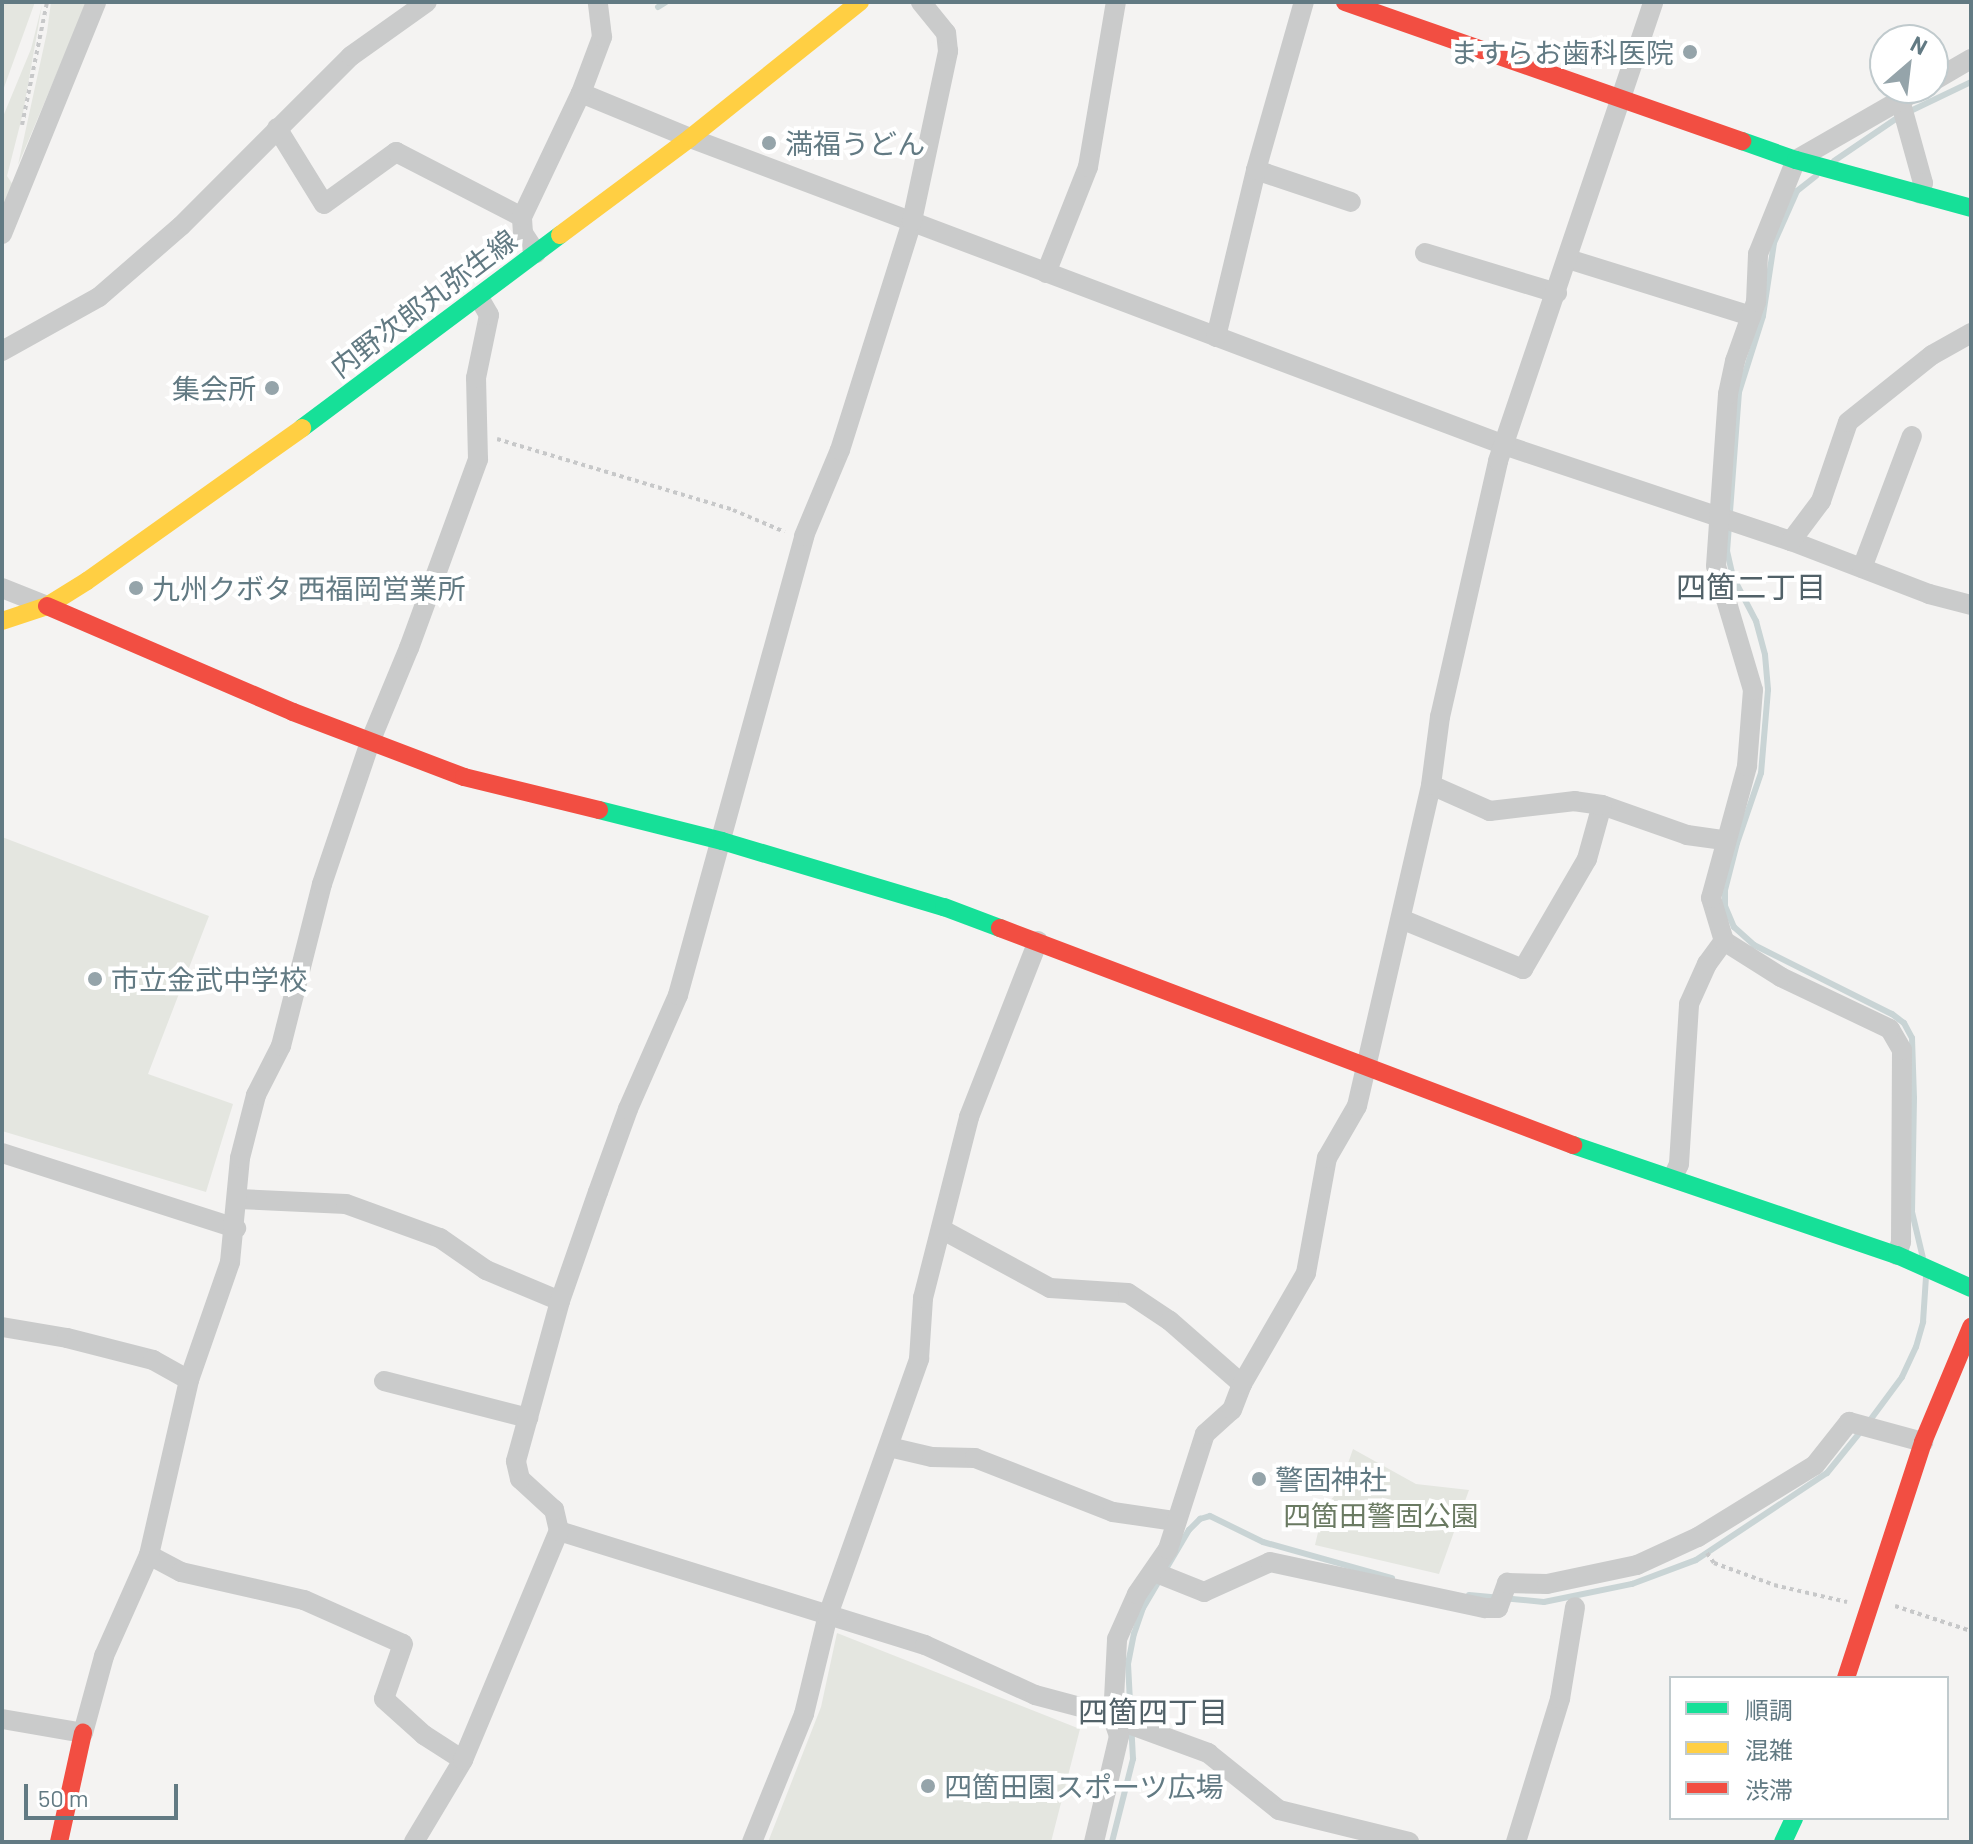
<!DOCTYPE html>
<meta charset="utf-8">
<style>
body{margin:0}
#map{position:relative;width:1973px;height:1844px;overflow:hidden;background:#f4f3f2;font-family:Barlow,"Noto Sans JP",sans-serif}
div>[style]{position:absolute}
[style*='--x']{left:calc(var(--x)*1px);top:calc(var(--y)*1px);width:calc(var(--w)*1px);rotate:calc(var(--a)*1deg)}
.green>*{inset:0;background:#e4e6e0}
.stream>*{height:6px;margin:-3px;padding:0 3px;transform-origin:3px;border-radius:3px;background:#c9d4d5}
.path>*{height:4px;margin-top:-2px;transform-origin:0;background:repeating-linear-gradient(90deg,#c7c8c9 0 4px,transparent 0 8px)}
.street>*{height:20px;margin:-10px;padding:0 10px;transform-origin:10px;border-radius:10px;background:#cacbcb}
.fast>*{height:18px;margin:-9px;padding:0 9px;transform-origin:9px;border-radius:9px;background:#16e098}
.slow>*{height:18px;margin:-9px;padding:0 9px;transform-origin:9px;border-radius:9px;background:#ffcf43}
.jam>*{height:18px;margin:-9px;padding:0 9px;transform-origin:9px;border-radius:9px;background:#f24e42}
.dots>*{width:22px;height:22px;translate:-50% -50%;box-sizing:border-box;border:4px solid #fff;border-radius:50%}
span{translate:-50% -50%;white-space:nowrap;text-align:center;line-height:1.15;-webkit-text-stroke:8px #fff;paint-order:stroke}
.poi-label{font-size:28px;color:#627a83}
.right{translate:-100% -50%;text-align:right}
.left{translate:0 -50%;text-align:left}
.street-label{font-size:28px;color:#627a83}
.park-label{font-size:28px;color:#6a7a62}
.neighbourhood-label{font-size:30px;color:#516168}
.frame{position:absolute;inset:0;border:4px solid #627a83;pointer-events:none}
.legend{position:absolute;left:1669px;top:1676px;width:280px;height:144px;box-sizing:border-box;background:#fff;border:2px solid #c0cacd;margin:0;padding:10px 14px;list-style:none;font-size:24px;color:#627a83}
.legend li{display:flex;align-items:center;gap:16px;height:40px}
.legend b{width:40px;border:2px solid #c0cacd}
.north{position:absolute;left:1869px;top:24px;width:80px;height:80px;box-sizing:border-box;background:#fff;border:2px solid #c0cacd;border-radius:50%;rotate:28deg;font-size:22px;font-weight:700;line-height:32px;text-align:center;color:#627a83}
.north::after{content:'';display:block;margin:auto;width:28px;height:36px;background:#95a4aa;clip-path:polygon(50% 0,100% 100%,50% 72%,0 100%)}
.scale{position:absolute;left:24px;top:1784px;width:154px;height:36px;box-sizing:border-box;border:4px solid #627a83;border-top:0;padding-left:10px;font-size:24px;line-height:28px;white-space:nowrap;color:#627a83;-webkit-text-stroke:6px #fff;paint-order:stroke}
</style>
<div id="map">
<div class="green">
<i style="clip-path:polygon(2px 2px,35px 2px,2px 93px)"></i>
<i style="clip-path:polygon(51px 2px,87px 2px,18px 165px,47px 32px)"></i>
<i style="clip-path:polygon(42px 5px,23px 113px,7px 176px,13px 185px,2px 211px,2px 119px,31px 49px)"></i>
<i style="clip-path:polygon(2px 837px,209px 916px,148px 1074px,233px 1104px,206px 1192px,2px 1131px)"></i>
<i style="clip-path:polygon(1353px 1449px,1416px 1484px,1469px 1490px,1439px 1574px,1315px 1545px,1324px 1507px,1338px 1492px)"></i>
<i style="clip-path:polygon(837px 1633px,1080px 1729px,1051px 1842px,768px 1842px,821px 1707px)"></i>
</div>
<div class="stream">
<i style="--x:658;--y:7;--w:9;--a:-32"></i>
<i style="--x:1834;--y:161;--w:80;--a:-34.3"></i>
<i style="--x:1900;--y:116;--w:79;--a:-25.6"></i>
<i style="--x:1816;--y:176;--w:24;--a:142"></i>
<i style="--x:1797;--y:191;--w:57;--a:113.9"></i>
<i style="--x:1774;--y:243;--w:74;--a:98.6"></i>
<i style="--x:1763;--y:316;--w:80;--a:107.5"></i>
<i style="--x:1739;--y:392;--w:159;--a:94.3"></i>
<i style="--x:1727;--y:551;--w:27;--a:77"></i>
<i style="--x:1733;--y:577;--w:50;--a:62.4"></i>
<i style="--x:1756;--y:621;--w:35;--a:75"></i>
<i style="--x:1765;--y:655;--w:35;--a:85"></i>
<i style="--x:1768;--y:690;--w:83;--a:94.8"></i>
<i style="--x:1761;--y:773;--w:74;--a:108.9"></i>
<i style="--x:1737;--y:843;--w:49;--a:104.3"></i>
<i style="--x:1725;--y:890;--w:16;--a:90"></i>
<i style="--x:1725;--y:906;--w:23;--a:67"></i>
<i style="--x:1734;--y:927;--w:27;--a:42"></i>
<i style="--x:1754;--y:945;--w:154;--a:26.6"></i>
<i style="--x:1892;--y:1014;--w:15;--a:37"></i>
<i style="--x:1904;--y:1023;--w:17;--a:62"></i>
<i style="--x:1912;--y:1038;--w:60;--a:88.1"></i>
<i style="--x:1914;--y:1098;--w:114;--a:91"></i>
<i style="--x:1912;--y:1212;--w:47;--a:76.6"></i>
<i style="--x:1868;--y:1423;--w:57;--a:-53.5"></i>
<i style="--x:1902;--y:1377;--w:33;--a:-65"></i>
<i style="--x:1916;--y:1347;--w:26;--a:-74"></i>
<i style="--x:1923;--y:1322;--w:45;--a:-86.2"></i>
<i style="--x:1469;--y:1595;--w:75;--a:5.3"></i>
<i style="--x:1544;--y:1602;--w:90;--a:-11.6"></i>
<i style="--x:1632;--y:1584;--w:68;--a:-20.6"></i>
<i style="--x:1696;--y:1560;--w:157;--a:-33.6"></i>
<i style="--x:1827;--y:1473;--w:54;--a:-51"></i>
<i style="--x:1112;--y:1842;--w:86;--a:-75.8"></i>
<i style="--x:1133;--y:1759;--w:95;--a:-93"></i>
<i style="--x:1128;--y:1664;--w:31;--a:-79"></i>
<i style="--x:1134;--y:1634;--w:28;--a:-71"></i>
<i style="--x:1143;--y:1608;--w:91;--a:-59.5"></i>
<i style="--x:1189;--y:1530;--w:16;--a:-45"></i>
<i style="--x:1200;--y:1519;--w:10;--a:-17"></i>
<i style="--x:1210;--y:1516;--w:59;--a:26.1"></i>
<i style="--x:1263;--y:1542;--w:134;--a:15.6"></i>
</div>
<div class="path">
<i style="--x:22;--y:125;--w:126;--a:-78.5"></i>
<i style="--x:497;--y:439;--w:246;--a:16.7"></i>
<i style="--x:733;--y:510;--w:56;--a:22.9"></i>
<i style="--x:1707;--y:1553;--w:12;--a:55"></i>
<i style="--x:1714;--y:1563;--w:64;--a:20.1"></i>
<i style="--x:1774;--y:1585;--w:75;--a:13.1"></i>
<i style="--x:1895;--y:1606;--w:80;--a:18.2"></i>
</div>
<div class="street">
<i style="--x:1933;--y:81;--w:44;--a:-30.1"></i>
<i style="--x:581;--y:93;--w:118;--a:22.4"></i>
<i style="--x:690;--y:138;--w:870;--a:20.66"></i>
<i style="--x:1504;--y:445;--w:303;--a:18.5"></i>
<i style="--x:1791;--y:541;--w:148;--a:21"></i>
<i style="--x:1929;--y:594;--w:43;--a:14.7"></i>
<i style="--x:1900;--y:100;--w:86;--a:74.5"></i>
<i style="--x:1923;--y:183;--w:11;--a:105"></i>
<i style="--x:277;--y:128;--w:89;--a:58.3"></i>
<i style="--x:324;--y:204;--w:89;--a:-35.8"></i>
<i style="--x:396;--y:152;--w:142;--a:27.3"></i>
<i style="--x:1256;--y:170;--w:100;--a:18.6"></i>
<i style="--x:2;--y:234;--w:250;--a:-67.9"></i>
<i style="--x:536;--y:253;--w:24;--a:-123"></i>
<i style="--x:523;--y:233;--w:16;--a:-94"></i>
<i style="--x:522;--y:217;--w:137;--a:-64.6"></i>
<i style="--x:581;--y:93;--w:60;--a:-69.4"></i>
<i style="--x:602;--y:37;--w:35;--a:-97"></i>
<i style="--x:1425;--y:253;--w:138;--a:16.9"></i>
<i style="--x:1568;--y:259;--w:192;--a:17.3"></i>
<i style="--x:1046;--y:273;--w:114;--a:-68.4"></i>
<i style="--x:1088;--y:167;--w:167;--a:-80.4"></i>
<i style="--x:1216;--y:337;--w:172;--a:-76.5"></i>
<i style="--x:1256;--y:170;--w:175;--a:-74.1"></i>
<i style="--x:2;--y:351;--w:111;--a:-29.1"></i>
<i style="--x:99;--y:297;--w:108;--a:-40.9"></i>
<i style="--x:181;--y:226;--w:240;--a:-45"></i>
<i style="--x:351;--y:56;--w:93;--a:-35.4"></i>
<i style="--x:1791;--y:541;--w:50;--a:-53.1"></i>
<i style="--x:1821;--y:501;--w:83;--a:-71.1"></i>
<i style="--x:1848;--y:422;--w:107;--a:-38.6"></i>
<i style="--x:1932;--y:355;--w:45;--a:-29.4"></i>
<i style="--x:1862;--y:568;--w:141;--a:-69.3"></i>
<i style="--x:2;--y:588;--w:48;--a:21.8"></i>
<i style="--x:1602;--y:805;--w:90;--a:19.4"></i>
<i style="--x:1687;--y:835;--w:37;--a:8"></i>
<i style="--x:1401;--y:919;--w:132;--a:22.3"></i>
<i style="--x:1523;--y:969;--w:127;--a:-59.8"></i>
<i style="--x:1587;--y:859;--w:56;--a:-74.5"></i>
<i style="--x:1602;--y:805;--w:27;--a:-172"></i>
<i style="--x:1575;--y:801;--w:86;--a:173.3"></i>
<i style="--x:1490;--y:811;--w:64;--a:-156.2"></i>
<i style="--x:2;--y:1153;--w:246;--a:17.8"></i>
<i style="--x:1673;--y:1177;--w:14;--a:-65"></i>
<i style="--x:1679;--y:1164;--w:160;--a:-86.4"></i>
<i style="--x:1689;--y:1004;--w:44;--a:-65.8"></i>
<i style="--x:1707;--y:964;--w:29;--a:-54"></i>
<i style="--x:238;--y:1199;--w:108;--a:2.7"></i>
<i style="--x:346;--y:1204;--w:100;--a:19.9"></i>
<i style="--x:440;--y:1238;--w:56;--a:34.8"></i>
<i style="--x:486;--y:1270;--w:80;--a:22.7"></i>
<i style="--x:941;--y:1229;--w:124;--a:28.4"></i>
<i style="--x:1050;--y:1288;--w:78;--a:3.7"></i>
<i style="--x:1128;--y:1293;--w:50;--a:33.7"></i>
<i style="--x:1170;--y:1321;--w:96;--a:41.2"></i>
<i style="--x:1897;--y:1255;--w:14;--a:-73"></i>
<i style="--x:1901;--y:1242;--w:192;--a:-89.7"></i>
<i style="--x:1902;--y:1050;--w:24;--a:-120"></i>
<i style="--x:1890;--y:1029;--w:121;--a:-154.5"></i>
<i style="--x:1781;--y:977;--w:67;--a:-147.7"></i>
<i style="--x:1724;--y:941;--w:45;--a:-106.8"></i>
<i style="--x:1711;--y:898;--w:137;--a:-74.7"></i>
<i style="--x:1747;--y:766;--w:76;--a:-85.5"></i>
<i style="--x:1753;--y:690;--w:129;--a:-106.6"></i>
<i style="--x:1716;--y:566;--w:172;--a:-86"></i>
<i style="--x:1728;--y:394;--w:34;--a:-78"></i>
<i style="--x:1735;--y:361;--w:63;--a:-70.4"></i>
<i style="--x:1756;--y:302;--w:48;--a:-87.6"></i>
<i style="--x:1758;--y:254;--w:101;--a:-68"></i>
<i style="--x:1796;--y:160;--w:144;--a:-29.9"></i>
<i style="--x:2;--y:1327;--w:66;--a:9.6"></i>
<i style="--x:67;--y:1338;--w:89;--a:14.3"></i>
<i style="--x:153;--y:1360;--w:41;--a:29.1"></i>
<i style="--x:384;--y:1381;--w:149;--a:14.4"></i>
<i style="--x:889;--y:1447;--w:44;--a:13.1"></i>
<i style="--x:932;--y:1457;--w:43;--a:1.3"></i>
<i style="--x:975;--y:1458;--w:148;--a:21.4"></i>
<i style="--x:1113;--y:1512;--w:63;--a:8.3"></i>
<i style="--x:559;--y:1531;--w:383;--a:17.3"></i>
<i style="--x:925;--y:1645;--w:121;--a:24.4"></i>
<i style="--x:1035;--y:1695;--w:55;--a:14.8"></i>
<i style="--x:1088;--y:1709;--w:128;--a:20.1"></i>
<i style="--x:1208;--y:1753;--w:91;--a:38.8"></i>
<i style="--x:1279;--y:1810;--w:134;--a:13.8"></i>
<i style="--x:149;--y:1555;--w:36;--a:28"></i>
<i style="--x:181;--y:1572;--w:126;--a:12.8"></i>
<i style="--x:304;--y:1600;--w:108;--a:24"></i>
<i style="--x:403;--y:1644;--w:58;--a:109.1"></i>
<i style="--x:384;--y:1699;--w:54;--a:42"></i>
<i style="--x:424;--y:1735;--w:46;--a:32.7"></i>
<i style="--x:1154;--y:1572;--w:54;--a:21.8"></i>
<i style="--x:1204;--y:1592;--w:72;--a:-24.4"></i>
<i style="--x:1270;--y:1562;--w:220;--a:12.1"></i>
<i style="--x:1485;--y:1608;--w:13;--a:0"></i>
<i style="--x:1498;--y:1608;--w:27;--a:-70"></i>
<i style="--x:1507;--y:1583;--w:40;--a:1.4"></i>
<i style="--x:1547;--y:1584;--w:92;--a:-11.9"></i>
<i style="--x:1637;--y:1565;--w:67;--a:-24.7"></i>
<i style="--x:1698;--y:1537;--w:137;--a:-31.6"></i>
<i style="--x:1815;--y:1465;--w:55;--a:-51.7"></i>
<i style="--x:1849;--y:1422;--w:77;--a:15.1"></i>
<i style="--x:2;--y:1719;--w:82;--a:9.8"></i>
<i style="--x:83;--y:1733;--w:80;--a:-74.7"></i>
<i style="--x:104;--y:1656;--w:111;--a:-66"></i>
<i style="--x:149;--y:1555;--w:180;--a:-77.1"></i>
<i style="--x:189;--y:1380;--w:125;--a:-70.8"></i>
<i style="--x:230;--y:1262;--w:104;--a:-84.5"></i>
<i style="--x:240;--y:1158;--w:65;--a:-75.7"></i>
<i style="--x:256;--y:1095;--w:55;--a:-63"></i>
<i style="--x:281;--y:1046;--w:167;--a:-75.8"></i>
<i style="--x:322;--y:884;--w:150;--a:-71.3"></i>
<i style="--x:370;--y:742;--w:102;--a:-67.5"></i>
<i style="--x:409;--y:648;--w:201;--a:-69.9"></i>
<i style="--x:478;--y:459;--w:81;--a:-91.4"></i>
<i style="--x:476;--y:378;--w:64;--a:-78.3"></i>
<i style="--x:489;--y:315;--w:20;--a:-120"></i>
<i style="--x:414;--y:1842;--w:96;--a:-59.1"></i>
<i style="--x:463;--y:1760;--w:248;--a:-67.3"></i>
<i style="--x:559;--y:1531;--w:22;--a:-103"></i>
<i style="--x:554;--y:1510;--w:46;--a:-137.6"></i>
<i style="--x:520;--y:1479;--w:18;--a:-103"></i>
<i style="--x:516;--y:1461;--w:166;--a:-74.6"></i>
<i style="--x:560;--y:1301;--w:115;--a:-70.8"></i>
<i style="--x:598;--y:1192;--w:88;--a:-70.1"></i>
<i style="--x:628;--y:1109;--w:124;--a:-66.3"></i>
<i style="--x:678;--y:995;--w:476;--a:-74.6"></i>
<i style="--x:804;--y:536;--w:93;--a:-67.3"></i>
<i style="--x:840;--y:450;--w:240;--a:-72.5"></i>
<i style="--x:912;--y:221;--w:174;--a:-78"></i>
<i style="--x:948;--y:51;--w:18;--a:-96"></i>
<i style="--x:946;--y:33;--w:40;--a:-129"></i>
<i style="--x:752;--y:1842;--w:138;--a:-67.9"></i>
<i style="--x:804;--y:1714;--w:102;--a:-76.4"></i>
<i style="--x:828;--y:1615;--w:272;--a:-70.4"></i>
<i style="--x:919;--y:1359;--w:61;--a:-86.2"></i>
<i style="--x:923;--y:1298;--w:187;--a:-75.7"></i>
<i style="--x:969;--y:1117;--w:189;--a:-68.6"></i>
<i style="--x:1094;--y:1842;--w:109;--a:-76.7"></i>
<i style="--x:1119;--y:1736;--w:18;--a:-109"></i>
<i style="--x:1113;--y:1719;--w:80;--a:-87.1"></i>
<i style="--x:1117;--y:1639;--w:49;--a:-66"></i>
<i style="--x:1137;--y:1594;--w:55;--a:-55.4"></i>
<i style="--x:1168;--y:1549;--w:121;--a:-72.2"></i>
<i style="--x:1205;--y:1434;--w:36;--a:-42"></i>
<i style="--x:1232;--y:1410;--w:28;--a:-69"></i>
<i style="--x:1242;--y:1384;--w:128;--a:-60"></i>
<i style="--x:1306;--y:1273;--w:117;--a:-79.7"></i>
<i style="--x:1327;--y:1158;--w:60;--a:-60"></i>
<i style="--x:1357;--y:1106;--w:329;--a:-77"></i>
<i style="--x:1431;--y:785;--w:69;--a:-82.5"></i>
<i style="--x:1440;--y:717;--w:262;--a:-77.2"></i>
<i style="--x:1498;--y:461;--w:484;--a:-71.3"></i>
<i style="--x:1516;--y:1842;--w:150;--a:-72.9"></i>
<i style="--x:1560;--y:1699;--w:93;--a:-80.7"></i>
</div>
<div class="fast">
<i style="--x:1742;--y:141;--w:57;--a:19.4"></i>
<i style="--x:1796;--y:160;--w:181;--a:15.3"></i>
<i style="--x:302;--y:428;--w:322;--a:-36.8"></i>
<i style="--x:599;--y:810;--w:127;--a:14.1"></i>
<i style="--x:722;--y:841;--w:232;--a:16.6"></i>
<i style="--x:944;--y:907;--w:60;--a:20.6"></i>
<i style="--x:1573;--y:1145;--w:342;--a:18.8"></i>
<i style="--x:1897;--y:1255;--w:81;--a:24"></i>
<i style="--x:1783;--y:1842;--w:26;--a:-65"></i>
</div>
<div class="slow">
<i style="--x:560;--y:235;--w:162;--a:-36.7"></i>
<i style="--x:690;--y:138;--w:218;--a:-38.7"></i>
<i style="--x:2;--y:621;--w:47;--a:-18.4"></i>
<i style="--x:47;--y:606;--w:47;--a:-32"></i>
<i style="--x:87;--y:581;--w:264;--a:-35.4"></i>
</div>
<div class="jam">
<i style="--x:1345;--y:2;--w:421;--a:19.3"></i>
<i style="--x:47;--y:606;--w:268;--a:23.3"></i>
<i style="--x:293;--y:712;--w:183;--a:20.8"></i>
<i style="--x:464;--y:777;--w:139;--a:13.7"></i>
<i style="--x:1000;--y:928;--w:613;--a:20.74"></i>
<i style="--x:1846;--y:1678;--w:248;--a:-71.9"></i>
<i style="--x:1923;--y:1442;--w:125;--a:-67.3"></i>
<i style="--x:59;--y:1842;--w:112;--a:-77.6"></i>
</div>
<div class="dots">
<i style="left:1690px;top:52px;background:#95a4aa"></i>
<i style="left:769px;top:143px;background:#95a4aa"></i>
<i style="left:272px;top:388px;background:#95a4aa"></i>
<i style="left:136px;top:588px;background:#95a4aa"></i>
<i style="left:95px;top:979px;background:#95a4aa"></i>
<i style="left:1259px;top:1479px;background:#95a4aa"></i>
<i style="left:928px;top:1786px;background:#95a4aa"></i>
</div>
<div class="poi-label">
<span class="right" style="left:1674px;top:52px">ますらお歯科医院</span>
<span class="left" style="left:785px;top:143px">満福うどん</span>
<span class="right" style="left:256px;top:388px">集会所</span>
<span class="left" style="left:152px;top:588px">九州クボタ 西福岡営業所</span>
<span class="left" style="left:111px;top:979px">市立金武中学校</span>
<span class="left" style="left:1275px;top:1479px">警固神社</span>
<span class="left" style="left:944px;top:1786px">四箇田園スポーツ広場</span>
</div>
<div class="street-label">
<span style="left:423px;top:303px;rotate:-37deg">内野次郎丸弥生線</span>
</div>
<div class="park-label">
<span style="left:1381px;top:1515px">四箇田警固公園</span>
</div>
<div class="neighbourhood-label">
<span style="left:1751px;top:586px">四箇二丁目</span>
<span style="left:1153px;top:1711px">四箇四丁目</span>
</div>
<div class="frame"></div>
<ul class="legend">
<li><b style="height:10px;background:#16e098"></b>順調</li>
<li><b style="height:10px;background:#ffcf43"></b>混雑</li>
<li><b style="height:10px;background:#f24e42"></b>渋滞</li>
</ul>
<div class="north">N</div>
<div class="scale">50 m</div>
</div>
